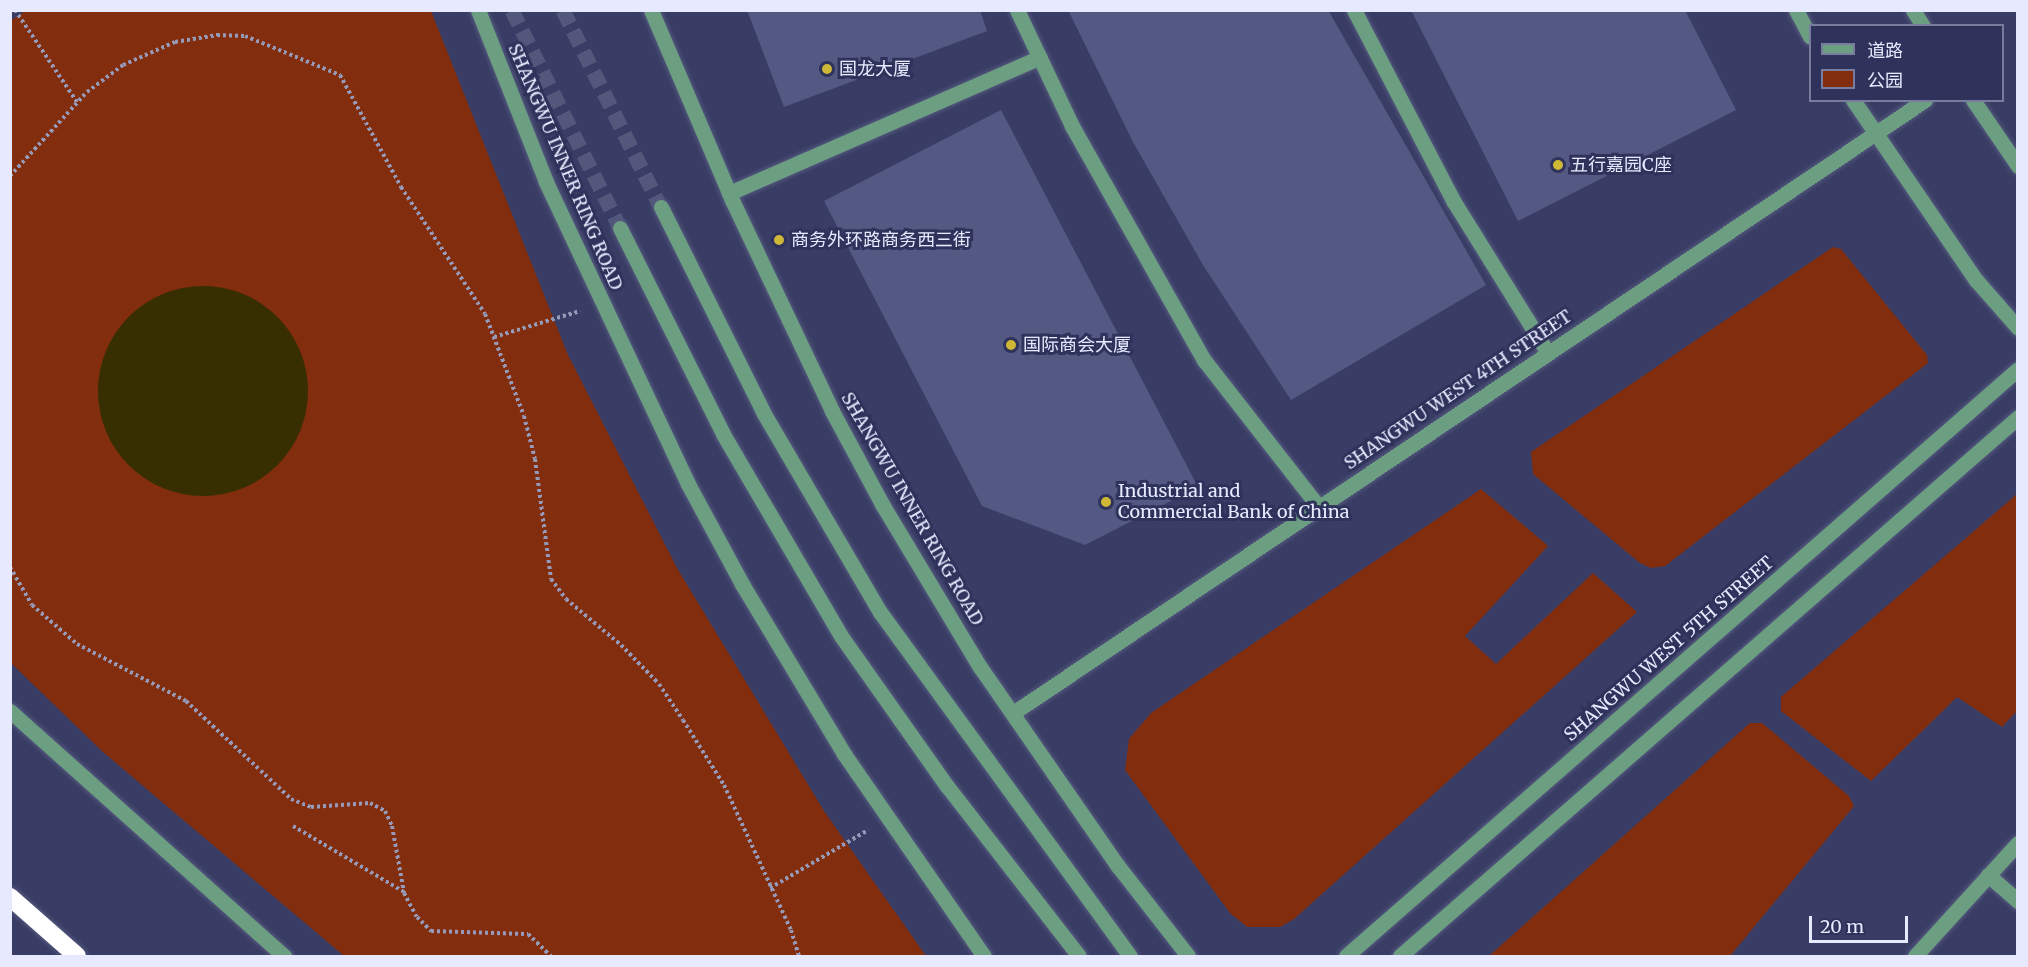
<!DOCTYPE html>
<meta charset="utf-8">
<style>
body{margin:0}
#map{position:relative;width:2028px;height:967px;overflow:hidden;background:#393d65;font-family:Merriweather,"Noto Sans SC",serif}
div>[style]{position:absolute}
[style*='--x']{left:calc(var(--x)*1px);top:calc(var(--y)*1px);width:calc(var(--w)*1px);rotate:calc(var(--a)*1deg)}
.green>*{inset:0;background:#822d0d}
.water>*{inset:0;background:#372f01}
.round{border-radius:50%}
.building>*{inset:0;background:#545984}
.minor-tunnel>*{height:15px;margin-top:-7.5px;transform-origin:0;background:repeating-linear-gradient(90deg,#53577c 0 15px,transparent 0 23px)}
.path>*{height:4px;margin-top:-2px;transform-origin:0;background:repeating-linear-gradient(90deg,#969ab8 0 3px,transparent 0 6px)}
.roads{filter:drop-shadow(0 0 2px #55597e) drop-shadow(0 0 2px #55597e)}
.minor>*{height:15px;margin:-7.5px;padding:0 7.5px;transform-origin:7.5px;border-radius:7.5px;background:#6c9e81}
.highway>*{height:18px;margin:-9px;padding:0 9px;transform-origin:9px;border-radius:9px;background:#fff}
.dots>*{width:16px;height:16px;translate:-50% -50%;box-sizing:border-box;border:3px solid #2f325a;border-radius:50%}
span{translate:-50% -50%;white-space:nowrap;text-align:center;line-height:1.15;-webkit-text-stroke:6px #2f325a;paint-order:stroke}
.poi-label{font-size:18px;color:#e7eaff}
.left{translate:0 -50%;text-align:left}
.street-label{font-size:18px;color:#e7eaff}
.frame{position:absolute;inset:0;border:12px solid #e7eaff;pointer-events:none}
.legend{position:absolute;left:1809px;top:24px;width:195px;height:78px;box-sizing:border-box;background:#2f325a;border:2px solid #797c9c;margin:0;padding:8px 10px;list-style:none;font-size:18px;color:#e7eaff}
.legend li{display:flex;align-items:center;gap:12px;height:30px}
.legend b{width:30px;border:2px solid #797c9c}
.scale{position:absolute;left:1809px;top:916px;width:99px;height:27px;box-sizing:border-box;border:3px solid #e7eaff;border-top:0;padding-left:8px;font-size:18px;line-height:21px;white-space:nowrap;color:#e7eaff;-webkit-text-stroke:4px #2f325a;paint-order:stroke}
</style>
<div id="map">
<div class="green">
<i style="clip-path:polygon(27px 10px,431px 11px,568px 355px,677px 568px,824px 811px,926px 956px,344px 956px,103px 752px,11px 663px,10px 21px)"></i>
<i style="clip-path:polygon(1833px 247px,1841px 249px,1927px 355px,1928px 363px,1665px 566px,1651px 568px,1640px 563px,1533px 474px,1531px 452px)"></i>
<i style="clip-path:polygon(1481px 489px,1548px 546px,1465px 636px,1496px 664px,1593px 573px,1637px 612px,1294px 919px,1280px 927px,1247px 927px,1230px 913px,1125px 770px,1129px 739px,1151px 713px)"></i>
<i style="clip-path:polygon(2017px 494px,2017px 711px,2002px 727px,1957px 697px,1871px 781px,1781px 711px,1781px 697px)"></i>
<i style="clip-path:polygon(1750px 723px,1762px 723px,1849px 796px,1854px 806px,1730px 956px,1489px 956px)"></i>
</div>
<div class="water">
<i class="round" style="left:98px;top:286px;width:210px;height:210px"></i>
</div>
<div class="building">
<i style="clip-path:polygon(747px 10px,980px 10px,987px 31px,784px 107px)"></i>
<i style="clip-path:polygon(1068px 10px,1328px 10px,1486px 285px,1291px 400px,1203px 265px,1133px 142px)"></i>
<i style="clip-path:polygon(1411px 10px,1685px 10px,1736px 110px,1518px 221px)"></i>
<i style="clip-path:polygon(1001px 110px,1198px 487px,1085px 545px,982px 506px,824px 201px)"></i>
</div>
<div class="minor-tunnel">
<i style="--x:512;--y:10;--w:243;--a:63.6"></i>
<i style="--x:563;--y:10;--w:220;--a:63.6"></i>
</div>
<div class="path">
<i style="--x:15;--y:10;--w:111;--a:56"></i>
<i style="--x:10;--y:176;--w:114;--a:-47.5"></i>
<i style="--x:87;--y:92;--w:45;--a:-36.9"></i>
<i style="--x:123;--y:65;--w:57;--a:-23.9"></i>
<i style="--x:175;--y:42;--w:43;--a:-9.5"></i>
<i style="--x:217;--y:35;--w:28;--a:2"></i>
<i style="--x:245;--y:36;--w:103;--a:22.3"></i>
<i style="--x:340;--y:75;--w:128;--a:61.4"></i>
<i style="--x:401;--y:187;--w:152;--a:56.5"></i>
<i style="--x:485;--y:314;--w:109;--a:69.1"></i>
<i style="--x:524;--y:416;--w:44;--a:75.7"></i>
<i style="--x:535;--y:459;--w:121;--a:82.4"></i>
<i style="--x:551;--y:579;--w:25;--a:53"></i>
<i style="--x:566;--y:599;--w:72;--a:39.9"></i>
<i style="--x:621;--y:645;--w:54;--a:45.7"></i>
<i style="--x:659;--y:684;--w:43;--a:56.3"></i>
<i style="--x:683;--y:720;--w:77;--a:57.8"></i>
<i style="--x:724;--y:785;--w:160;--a:65.2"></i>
<i style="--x:791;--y:930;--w:27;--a:73"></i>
<i style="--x:494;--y:337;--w:90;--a:-16.8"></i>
<i style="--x:10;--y:567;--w:44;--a:59.9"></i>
<i style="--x:32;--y:605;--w:60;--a:40.9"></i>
<i style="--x:77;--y:644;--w:123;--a:27.6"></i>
<i style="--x:186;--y:701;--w:144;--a:43"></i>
<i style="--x:291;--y:799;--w:22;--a:22"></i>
<i style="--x:311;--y:807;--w:59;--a:-3.9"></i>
<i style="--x:370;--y:803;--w:17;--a:28"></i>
<i style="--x:385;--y:811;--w:17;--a:65"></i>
<i style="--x:392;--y:826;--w:68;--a:79.8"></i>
<i style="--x:404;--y:893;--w:27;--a:62"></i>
<i style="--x:417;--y:917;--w:20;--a:45"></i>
<i style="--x:431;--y:931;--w:97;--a:1.8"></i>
<i style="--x:528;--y:934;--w:32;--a:44"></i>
<i style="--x:293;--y:826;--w:129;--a:30.7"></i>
<i style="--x:770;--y:888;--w:114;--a:-30.6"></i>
</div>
<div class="roads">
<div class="minor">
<i style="--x:478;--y:10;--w:185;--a:68.4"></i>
<i style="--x:546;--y:182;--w:334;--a:64.8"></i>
<i style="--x:688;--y:484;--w:114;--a:61.6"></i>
<i style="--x:742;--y:584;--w:198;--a:59"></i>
<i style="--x:844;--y:754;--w:246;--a:55.3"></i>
<i style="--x:651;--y:10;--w:207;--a:66.9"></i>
<i style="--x:732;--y:200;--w:233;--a:64.6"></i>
<i style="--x:832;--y:411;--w:106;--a:61.7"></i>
<i style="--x:882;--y:504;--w:190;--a:59"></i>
<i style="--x:980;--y:667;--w:242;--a:55.3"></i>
<i style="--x:1118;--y:866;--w:114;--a:52.1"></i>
<i style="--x:1017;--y:10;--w:128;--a:64.6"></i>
<i style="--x:1072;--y:126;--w:269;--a:60.6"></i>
<i style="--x:1204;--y:360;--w:187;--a:52"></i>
<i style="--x:1354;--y:10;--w:216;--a:62.5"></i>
<i style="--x:1454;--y:202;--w:178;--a:58.1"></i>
<i style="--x:1796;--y:10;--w:30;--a:62"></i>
<i style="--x:1913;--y:10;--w:19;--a:58"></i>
<i style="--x:1853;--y:100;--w:218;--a:55.7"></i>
<i style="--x:1976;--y:280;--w:64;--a:48.8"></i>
<i style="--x:1973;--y:100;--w:80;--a:55.7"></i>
<i style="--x:729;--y:193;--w:339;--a:-23.6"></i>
<i style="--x:661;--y:207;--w:229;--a:63.5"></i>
<i style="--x:763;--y:412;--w:232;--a:59.7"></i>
<i style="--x:880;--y:612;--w:425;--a:54"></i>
<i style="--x:620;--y:228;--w:230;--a:63.4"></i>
<i style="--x:723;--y:434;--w:234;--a:59.7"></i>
<i style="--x:841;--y:636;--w:184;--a:54.8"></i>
<i style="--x:947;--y:786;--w:215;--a:52.2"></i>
<i style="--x:10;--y:711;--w:368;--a:41.8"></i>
<i style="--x:1013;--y:713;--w:1099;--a:-33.91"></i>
<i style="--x:1988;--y:875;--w:40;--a:41"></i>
<i style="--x:1346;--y:956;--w:892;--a:-41.14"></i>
<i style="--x:1400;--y:956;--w:820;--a:-41.09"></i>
<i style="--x:1915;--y:956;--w:153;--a:-47.7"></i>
</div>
<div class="highway">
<i style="--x:10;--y:897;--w:89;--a:41.4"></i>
</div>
</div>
<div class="dots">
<i style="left:827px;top:69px;background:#cfb837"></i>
<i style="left:1558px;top:165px;background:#cfb837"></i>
<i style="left:779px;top:240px;background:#cfb837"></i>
<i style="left:1011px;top:345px;background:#cfb837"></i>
<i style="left:1106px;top:502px;background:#cfb837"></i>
</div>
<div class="poi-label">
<span class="left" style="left:839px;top:69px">国龙大厦</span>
<span class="left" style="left:1570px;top:165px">五行嘉园C座</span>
<span class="left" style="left:791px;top:240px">商务外环路商务西三街</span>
<span class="left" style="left:1023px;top:345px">国际商会大厦</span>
<span class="left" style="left:1118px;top:502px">Industrial and<br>Commercial Bank of China</span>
</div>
<div class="street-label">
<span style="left:565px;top:167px;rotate:67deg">SHANGWU INNER RING ROAD</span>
<span style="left:1458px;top:390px;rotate:-34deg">SHANGWU WEST 4TH STREET</span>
<span style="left:912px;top:509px;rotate:60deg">SHANGWU INNER RING ROAD</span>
<span style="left:1669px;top:649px;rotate:-41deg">SHANGWU WEST 5TH STREET</span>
</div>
<div class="frame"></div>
<ul class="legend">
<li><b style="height:8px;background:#6c9e81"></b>道路</li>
<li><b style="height:16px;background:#822d0d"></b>公园</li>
</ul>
<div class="scale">20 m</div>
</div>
